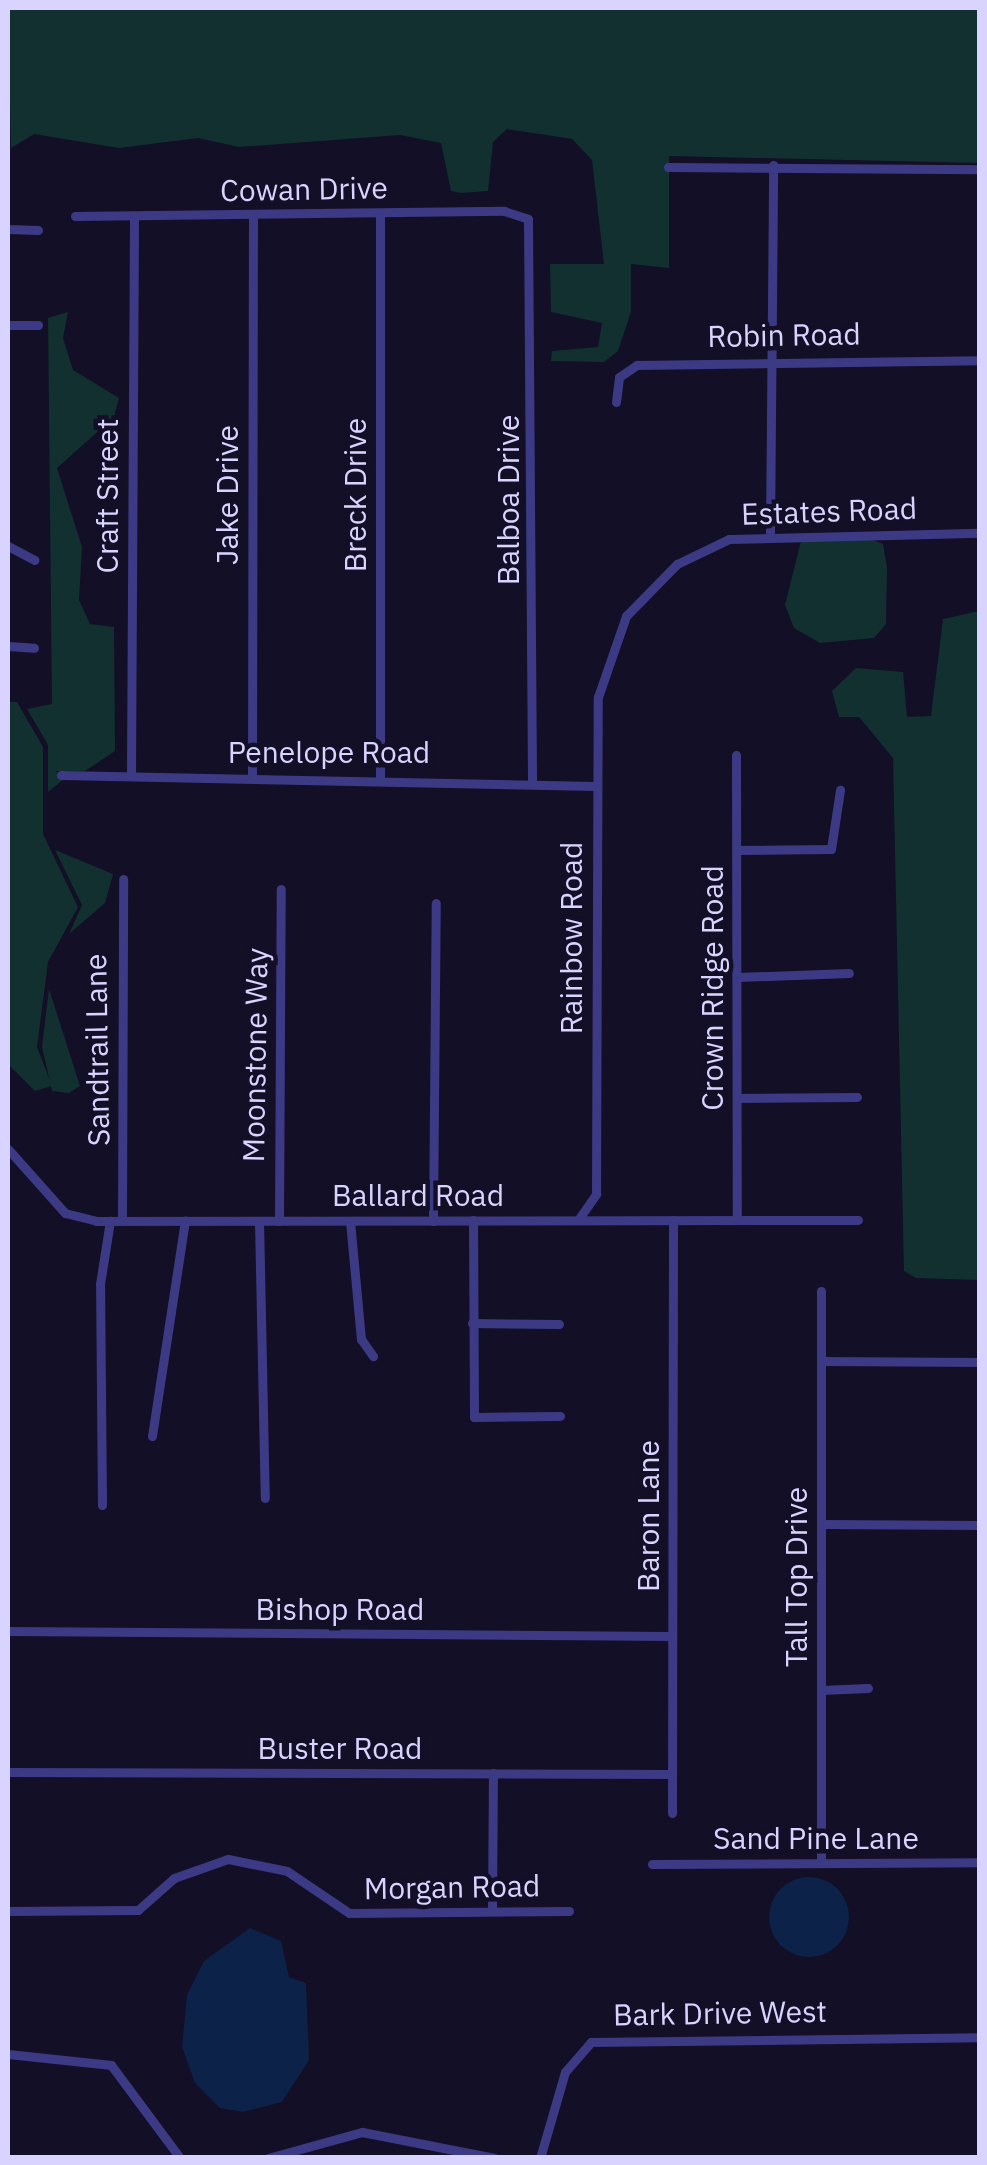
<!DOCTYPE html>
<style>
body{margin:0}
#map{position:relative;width:987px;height:2165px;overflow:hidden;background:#130f26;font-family:"IBM Plex Sans",sans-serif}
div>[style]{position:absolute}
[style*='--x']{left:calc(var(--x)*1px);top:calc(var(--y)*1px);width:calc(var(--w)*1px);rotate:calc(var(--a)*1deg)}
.green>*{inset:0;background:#12302f}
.water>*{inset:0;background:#0c2248}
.round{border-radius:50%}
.minor>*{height:9px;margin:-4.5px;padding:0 4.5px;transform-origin:4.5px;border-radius:4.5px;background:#3d3a85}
span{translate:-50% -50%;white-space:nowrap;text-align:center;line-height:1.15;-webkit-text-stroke:9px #130f26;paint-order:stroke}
.street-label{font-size:30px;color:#d9d4ff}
.frame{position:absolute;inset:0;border:10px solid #d9d4ff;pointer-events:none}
</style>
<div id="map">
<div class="green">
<i style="clip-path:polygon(8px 8px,979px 8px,979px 163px,669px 156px,669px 268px,631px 264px,631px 312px,618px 351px,604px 362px,551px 361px,552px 351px,598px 347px,602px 323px,551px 312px,550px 264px,604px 264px,592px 160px,572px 139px,507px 129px,493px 142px,488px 191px,460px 193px,451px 191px,441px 143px,400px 135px,239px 147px,198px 138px,119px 148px,34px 134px,11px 148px)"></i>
<i style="clip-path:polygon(68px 312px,63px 338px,73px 370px,119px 398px,114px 417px,57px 468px,82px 547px,79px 600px,90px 624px,114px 627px,115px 751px,85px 771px,56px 771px,63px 780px,48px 792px,48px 745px,27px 709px,52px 704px,48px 318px)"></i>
<i style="clip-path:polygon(871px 539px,883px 544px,887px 567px,886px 624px,874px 638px,820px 643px,794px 628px,785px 605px,801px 541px)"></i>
<i style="clip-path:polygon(979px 611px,979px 1280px,916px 1278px,904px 1271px,893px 758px,859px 717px,839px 717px,832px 691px,856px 668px,903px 672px,907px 717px,931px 716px,943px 619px)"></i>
<i style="clip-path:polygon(8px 702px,17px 702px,43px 747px,43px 834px,78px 907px,48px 962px,37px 1047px,52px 1086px,35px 1091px,8px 1064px)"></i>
<i style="clip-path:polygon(55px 850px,113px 874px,105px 903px,69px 934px,82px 905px)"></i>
<i style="clip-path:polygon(49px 989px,80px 1086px,69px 1093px,52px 1091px,42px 1047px)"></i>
</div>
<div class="water">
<i class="round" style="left:769px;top:1877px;width:80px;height:80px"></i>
<i style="clip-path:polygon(250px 1928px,281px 1941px,289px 1977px,306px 1983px,309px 2060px,282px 2102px,243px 2112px,220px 2108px,195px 2083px,182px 2047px,187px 1995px,204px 1961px)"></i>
</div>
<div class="minor">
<i style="--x:668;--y:167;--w:312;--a:0.4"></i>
<i style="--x:380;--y:213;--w:564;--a:90"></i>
<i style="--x:75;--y:216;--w:429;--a:-0.7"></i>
<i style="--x:504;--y:211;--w:25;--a:18"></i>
<i style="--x:528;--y:219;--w:560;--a:89.59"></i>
<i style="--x:8;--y:229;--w:30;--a:2"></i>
<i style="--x:8;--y:325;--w:30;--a:0"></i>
<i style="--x:616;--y:402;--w:25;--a:-83"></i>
<i style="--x:619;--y:377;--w:22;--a:-34"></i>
<i style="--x:637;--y:365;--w:343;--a:-0.8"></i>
<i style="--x:770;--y:532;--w:367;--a:-89.5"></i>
<i style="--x:8;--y:546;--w:30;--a:28"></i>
<i style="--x:8;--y:646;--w:26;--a:4"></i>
<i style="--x:736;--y:755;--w:465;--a:89.9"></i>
<i style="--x:61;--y:775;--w:535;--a:1.18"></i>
<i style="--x:131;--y:776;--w:560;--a:-89.69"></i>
<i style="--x:252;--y:777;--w:563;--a:-89.9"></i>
<i style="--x:737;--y:850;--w:94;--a:-0.6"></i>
<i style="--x:831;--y:849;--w:60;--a:-81.3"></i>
<i style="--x:737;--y:977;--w:112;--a:-2"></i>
<i style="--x:737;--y:1098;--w:120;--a:-0.5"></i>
<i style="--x:8;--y:1149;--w:86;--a:48.3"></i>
<i style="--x:65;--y:1213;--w:32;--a:14"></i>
<i style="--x:96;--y:1221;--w:762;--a:-0.08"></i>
<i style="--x:473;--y:1220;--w:197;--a:89.7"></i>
<i style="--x:474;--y:1417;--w:86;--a:-0.7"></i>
<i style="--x:578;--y:1220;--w:32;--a:-55"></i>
<i style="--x:596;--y:1194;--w:497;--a:-89.8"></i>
<i style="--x:598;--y:697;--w:86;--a:-70.9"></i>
<i style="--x:626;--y:616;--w:73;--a:-45.6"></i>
<i style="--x:677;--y:564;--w:58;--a:-25.7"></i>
<i style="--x:729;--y:539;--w:251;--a:-1.4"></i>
<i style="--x:122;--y:1221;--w:342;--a:-89.8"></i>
<i style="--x:259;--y:1221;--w:277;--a:88.8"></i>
<i style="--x:279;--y:1221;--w:332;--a:-89.7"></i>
<i style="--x:350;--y:1221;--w:119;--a:84.7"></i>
<i style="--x:361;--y:1339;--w:21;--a:55"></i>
<i style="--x:433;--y:1221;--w:318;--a:-89.5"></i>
<i style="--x:821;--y:1291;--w:572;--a:90"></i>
<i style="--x:472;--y:1323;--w:87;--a:0.7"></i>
<i style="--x:821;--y:1361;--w:159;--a:0.4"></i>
<i style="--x:152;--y:1436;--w:218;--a:-81.3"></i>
<i style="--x:102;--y:1505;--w:221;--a:-90.5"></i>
<i style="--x:100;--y:1284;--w:64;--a:-81"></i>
<i style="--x:821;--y:1524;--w:159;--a:0.4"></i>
<i style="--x:8;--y:1631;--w:664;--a:0.43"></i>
<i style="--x:821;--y:1690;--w:47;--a:-2.4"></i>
<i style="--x:8;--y:1772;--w:664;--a:0.17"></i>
<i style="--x:672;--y:1813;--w:593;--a:-89.9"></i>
<i style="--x:652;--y:1864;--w:328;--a:-0.3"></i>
<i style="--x:8;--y:1911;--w:130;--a:-0.4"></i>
<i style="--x:138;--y:1910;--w:48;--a:-41.6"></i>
<i style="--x:174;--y:1878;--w:57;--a:-19.4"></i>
<i style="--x:228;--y:1859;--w:60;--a:11.5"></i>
<i style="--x:287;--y:1871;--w:75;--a:34.1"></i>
<i style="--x:349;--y:1913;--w:220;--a:-0.5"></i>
<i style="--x:492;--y:1911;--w:138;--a:-89.6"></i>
<i style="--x:8;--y:2054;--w:104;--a:6.1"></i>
<i style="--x:111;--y:2065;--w:116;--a:53.4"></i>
<i style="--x:268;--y:2158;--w:98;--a:-15.5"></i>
<i style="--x:362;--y:2132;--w:135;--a:11.1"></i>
<i style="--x:540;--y:2158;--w:90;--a:-73.8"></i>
<i style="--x:565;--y:2072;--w:40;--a:-49"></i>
<i style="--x:591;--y:2042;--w:389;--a:-0.7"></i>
</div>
<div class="street-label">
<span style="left:304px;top:189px;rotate:-1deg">Cowan Drive</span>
<span style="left:784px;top:335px;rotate:-1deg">Robin Road</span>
<span style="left:227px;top:495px;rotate:-90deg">Jake Drive</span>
<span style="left:355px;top:495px;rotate:-90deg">Breck Drive</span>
<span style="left:107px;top:496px;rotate:-90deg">Craft Street</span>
<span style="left:508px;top:500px;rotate:-90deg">Balboa Drive</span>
<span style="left:829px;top:511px;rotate:-2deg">Estates Road</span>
<span style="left:329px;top:752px">Penelope Road</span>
<span style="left:571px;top:938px;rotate:-90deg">Rainbow Road</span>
<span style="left:712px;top:988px;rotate:-90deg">Crown Ridge Road</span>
<span style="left:97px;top:1050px;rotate:-91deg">Sandtrail Lane</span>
<span style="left:255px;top:1055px;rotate:-89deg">Moonstone Way</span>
<span style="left:418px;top:1195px">Ballard Road</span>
<span style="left:648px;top:1516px;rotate:-90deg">Baron Lane</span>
<span style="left:796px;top:1577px;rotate:-90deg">Tall Top Drive</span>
<span style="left:340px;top:1609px">Bishop Road</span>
<span style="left:340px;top:1748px">Buster Road</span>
<span style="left:816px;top:1838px">Sand Pine Lane</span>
<span style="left:452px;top:1887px;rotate:-1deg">Morgan Road</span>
<span style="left:720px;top:2013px;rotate:-1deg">Bark Drive West</span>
</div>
<div class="frame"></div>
</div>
